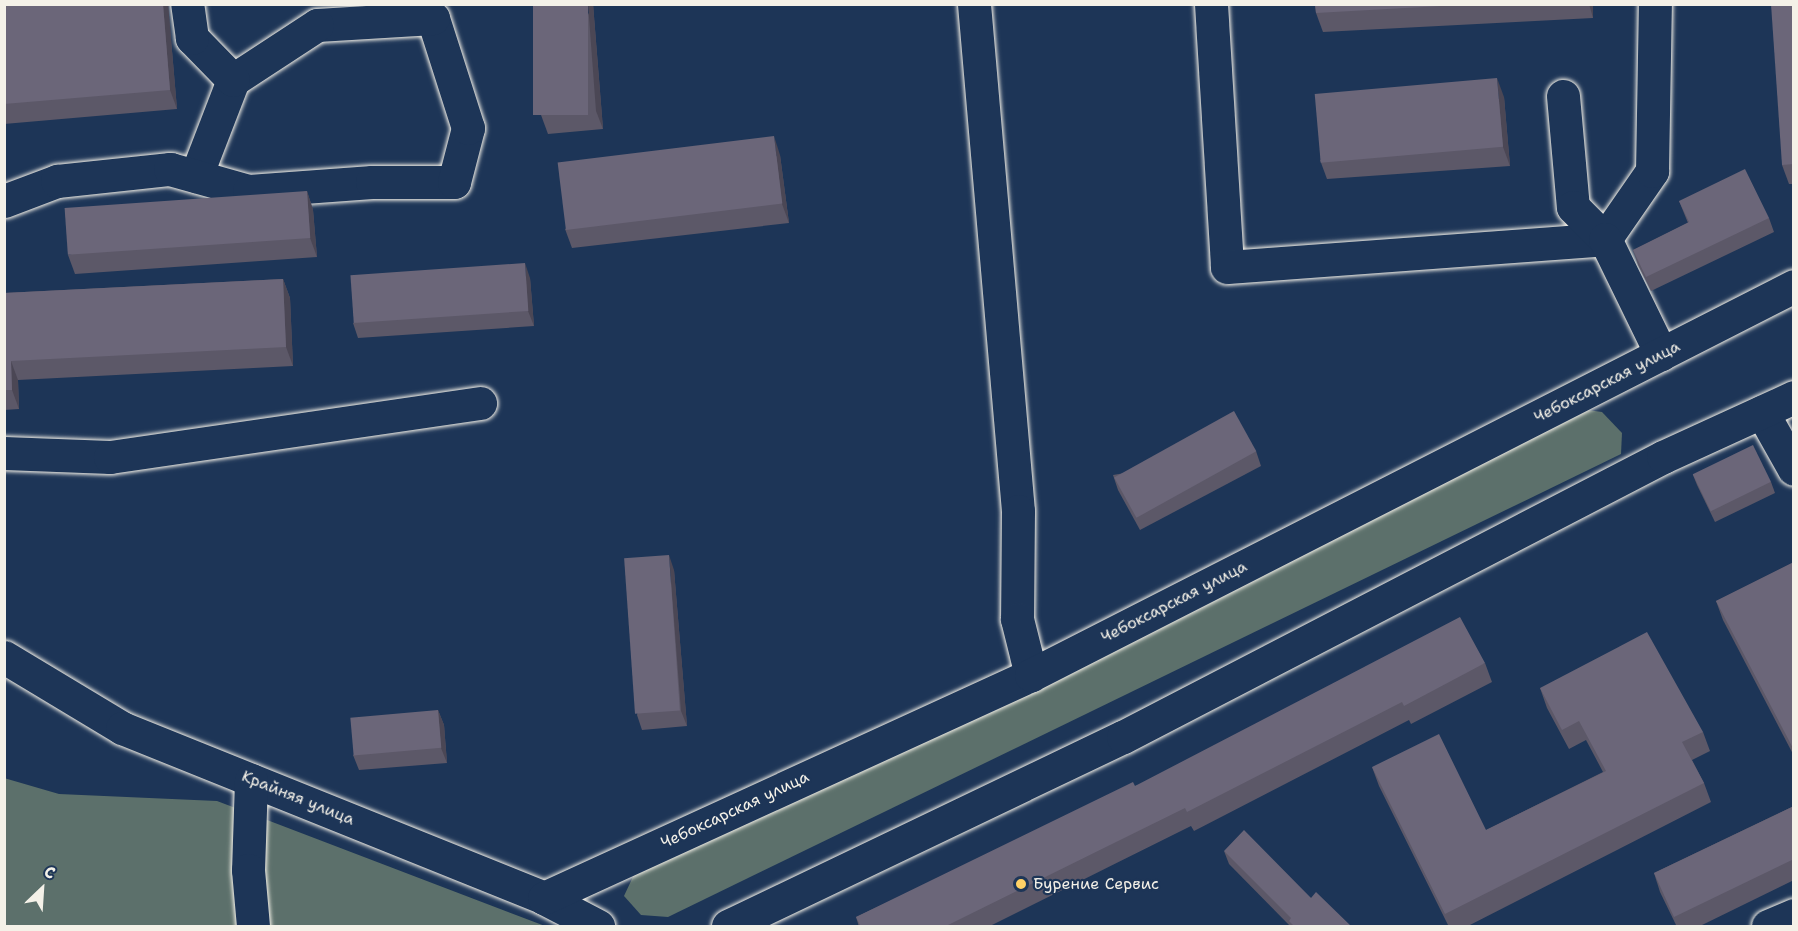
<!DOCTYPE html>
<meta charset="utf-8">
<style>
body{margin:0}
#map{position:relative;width:1798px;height:931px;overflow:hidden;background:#1d3557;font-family:"Shantell Sans",sans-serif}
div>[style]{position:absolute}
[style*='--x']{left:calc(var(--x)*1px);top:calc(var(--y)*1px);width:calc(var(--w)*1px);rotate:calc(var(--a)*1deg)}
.green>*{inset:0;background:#5c706b}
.roads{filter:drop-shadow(0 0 2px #f4f1e8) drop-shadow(0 0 2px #f4f1e8)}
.minor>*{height:33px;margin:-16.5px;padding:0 16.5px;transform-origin:16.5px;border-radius:16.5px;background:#1d3557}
.wall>*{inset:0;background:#5c5868}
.shaded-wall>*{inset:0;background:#4b4755}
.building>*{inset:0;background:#6b6679;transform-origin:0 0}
.dots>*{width:16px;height:16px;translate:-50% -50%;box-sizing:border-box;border:3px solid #1d3557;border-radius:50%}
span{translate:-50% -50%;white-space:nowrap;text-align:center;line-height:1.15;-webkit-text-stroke:4.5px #1d3557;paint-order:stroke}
.street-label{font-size:16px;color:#f4f1e8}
.poi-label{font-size:16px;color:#f4f1e8}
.left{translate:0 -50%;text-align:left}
.frame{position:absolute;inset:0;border:6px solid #f4f1e8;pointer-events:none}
.north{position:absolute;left:12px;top:859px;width:60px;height:60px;-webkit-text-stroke:4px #1d3557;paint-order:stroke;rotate:25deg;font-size:16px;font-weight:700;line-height:24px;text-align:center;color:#f4f1e8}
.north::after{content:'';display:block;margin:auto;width:21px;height:27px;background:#f4f1e8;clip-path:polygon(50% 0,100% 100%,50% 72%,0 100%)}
</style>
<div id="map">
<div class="green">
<i style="clip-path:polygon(1580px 409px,1602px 412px,1622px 433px,1621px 454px,668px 917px,641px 915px,624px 896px,638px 866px)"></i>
<i style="clip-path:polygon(4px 778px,59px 794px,217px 801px,545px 926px,5px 926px)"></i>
</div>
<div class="roads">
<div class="minor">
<i style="--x:974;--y:4;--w:509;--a:85.04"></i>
<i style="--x:1018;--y:511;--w:108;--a:90.5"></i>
<i style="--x:1017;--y:619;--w:58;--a:76"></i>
<i style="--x:1211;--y:4;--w:263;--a:86.5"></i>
<i style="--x:1227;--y:267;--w:379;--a:-4.2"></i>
<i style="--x:1605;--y:239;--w:83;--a:-55.3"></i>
<i style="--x:1652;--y:171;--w:167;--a:-89"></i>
<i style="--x:1563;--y:96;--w:111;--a:84.9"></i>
<i style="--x:1573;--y:207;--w:45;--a:45"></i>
<i style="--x:1605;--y:239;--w:128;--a:64"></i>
<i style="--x:196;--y:176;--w:103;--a:-68.9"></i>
<i style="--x:4;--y:201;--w:57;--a:-20.7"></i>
<i style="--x:57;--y:181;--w:114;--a:-6.1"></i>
<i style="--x:170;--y:169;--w:82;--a:15.6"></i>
<i style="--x:249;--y:191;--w:123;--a:-4.2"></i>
<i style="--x:372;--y:182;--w:82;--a:0"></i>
<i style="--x:454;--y:182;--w:56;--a:-75.5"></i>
<i style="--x:468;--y:128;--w:115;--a:-107.7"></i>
<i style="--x:433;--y:18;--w:116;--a:176.5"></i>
<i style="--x:317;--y:25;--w:100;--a:146.8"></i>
<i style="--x:233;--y:80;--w:59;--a:-134.3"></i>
<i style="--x:192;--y:38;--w:34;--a:-98"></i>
<i style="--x:1762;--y:412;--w:65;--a:60.7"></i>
<i style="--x:4;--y:453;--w:106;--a:2.2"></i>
<i style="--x:110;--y:457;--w:374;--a:-8.3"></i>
<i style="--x:4;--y:657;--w:138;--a:31"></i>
<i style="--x:122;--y:728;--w:455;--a:21.9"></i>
<i style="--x:544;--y:898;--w:61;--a:27.4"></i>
<i style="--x:251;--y:780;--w:90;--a:91.9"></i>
<i style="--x:248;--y:870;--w:56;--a:84.9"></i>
<i style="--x:544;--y:898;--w:536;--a:-24.6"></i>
<i style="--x:1031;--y:675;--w:856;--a:-27.01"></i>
<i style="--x:728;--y:926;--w:438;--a:-25.6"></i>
<i style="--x:1123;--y:737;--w:608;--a:-27.41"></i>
<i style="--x:1663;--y:457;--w:144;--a:-24.6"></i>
<i style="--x:1768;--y:926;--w:28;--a:-23"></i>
</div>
</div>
<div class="wall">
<i style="clip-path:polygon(4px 4px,168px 4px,177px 109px,4px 124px)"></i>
<i style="clip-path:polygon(593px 4px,603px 129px,548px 134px,541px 115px)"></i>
<i style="clip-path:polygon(1315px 4px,1593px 4px,1593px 18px,1323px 32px,1316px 13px)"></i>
<i style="clip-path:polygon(1794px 4px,1794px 184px,1789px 184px,1782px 165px)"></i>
<i style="clip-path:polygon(1504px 97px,1510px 166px,1327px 179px,1320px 160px)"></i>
<i style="clip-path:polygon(780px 155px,789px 223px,572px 248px,565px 229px)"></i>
<i style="clip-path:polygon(307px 191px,313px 210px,317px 257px,75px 274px,68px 255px)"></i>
<i style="clip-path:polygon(1679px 201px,1769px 218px,1774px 232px,1651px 291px,1638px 265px,1633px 250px,1688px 223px)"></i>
<i style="clip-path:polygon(530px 278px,534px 326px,358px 338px,353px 323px)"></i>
<i style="clip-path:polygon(283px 279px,290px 298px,293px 366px,18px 380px,19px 409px,4px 410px,4px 293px)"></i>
<i style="clip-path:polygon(1256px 451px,1261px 466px,1140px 530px,1118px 490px,1113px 475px)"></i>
<i style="clip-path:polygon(1693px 475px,1771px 482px,1775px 493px,1715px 522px,1697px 485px)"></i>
<i style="clip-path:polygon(1794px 562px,1794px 756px,1723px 620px,1716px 601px)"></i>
<i style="clip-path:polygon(674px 570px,687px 726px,642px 730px,637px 715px)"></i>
<i style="clip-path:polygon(1485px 663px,1492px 682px,1411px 724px,1409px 720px,1194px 831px,1191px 826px,988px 927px,859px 927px,856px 917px,1135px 786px)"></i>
<i style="clip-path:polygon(1540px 688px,1703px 732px,1710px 751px,1692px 760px,1704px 783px,1711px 802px,1466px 927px,1449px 927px,1379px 786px,1372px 767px,1486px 830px,1603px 772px,1586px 740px,1569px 749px,1547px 708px)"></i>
<i style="clip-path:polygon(438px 710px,444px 725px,447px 763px,359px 770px,353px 755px)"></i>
<i style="clip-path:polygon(1794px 806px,1794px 880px,1698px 927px,1677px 927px,1660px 892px,1654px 873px)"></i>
<i style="clip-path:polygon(1224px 851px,1311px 898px,1352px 927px,1291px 927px,1229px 864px)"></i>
</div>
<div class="shaded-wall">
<i style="clip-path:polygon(163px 4px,168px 4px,177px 109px,170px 90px)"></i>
<i style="clip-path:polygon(588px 4px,593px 4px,603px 129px,596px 111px)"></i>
<i style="clip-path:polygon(1589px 4px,1593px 4px,1593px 18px)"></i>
<i style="clip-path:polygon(1497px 78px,1504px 97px,1510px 166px,1503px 147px)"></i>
<i style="clip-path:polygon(774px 136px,780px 155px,789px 223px,782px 204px)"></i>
<i style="clip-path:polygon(307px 191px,313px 210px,317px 257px,310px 238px)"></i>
<i style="clip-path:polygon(525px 263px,530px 278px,534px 326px,528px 311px)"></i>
<i style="clip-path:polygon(283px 279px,290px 298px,293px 366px,286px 347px)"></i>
<i style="clip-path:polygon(11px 361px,18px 380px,19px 409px,12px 390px)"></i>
<i style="clip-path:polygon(669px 555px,674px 570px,687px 726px,681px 711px)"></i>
<i style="clip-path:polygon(438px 710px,444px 725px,447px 763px,441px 748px)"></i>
</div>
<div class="building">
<i style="clip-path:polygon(4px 4px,163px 4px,170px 90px,4px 104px)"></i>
<i style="left:533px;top:4px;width:55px;height:111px"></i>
<i style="clip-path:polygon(1315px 4px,1477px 4px,1316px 13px)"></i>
<i style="clip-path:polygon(1771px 4px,1794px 4px,1794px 164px,1782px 165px)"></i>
<i style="left:1497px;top:78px;width:69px;height:183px;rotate:85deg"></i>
<i style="left:774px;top:136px;width:68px;height:218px;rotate:83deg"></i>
<i style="clip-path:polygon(1745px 169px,1769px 218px,1646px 277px,1633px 250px,1689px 222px,1679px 201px)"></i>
<i style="left:307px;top:191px;width:47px;height:243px;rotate:86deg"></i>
<i style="left:525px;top:263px;width:48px;height:175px;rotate:86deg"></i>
<i style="clip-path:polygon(283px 279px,286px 347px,11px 361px,12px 390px,4px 390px,4px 293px)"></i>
<i style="left:1234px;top:411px;width:46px;height:137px;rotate:61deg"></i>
<i style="left:1753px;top:445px;width:41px;height:67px;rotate:64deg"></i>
<i style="left:669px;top:555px;width:156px;height:45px;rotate:86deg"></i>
<i style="clip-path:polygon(1794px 562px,1794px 750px,1716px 601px)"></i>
<i style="clip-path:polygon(1460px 617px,1485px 663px,1404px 706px,1402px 702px,1187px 812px,1185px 808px,944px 927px,861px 927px,856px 917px,1133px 782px,1135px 786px)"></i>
<i style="clip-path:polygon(1647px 632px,1703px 732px,1682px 742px,1704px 783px,1445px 914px,1372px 767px,1439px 734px,1486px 830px,1606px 771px,1579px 721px,1562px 730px,1540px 688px)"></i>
<i style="left:438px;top:710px;width:38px;height:88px;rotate:85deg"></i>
<i style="clip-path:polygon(1794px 806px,1794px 859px,1674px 917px,1654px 873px)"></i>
<i style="clip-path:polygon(1244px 830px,1311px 898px,1316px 892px,1352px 927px,1295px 927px,1289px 921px,1291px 918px,1224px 851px)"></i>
</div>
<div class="dots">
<i style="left:1021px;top:884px;background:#ffd166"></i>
</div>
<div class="street-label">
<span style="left:1607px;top:382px;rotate:-27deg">Чебоксарская улица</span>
<span style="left:1174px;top:602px;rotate:-27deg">Чебоксарская улица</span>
<span style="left:298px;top:798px;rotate:22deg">Крайняя улица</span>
<span style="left:735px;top:810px;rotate:-25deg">Чебоксарская улица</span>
</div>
<div class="poi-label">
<span class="left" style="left:1033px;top:884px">Бурение Сервис</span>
</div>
<div class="frame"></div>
<div class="north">С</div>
</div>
